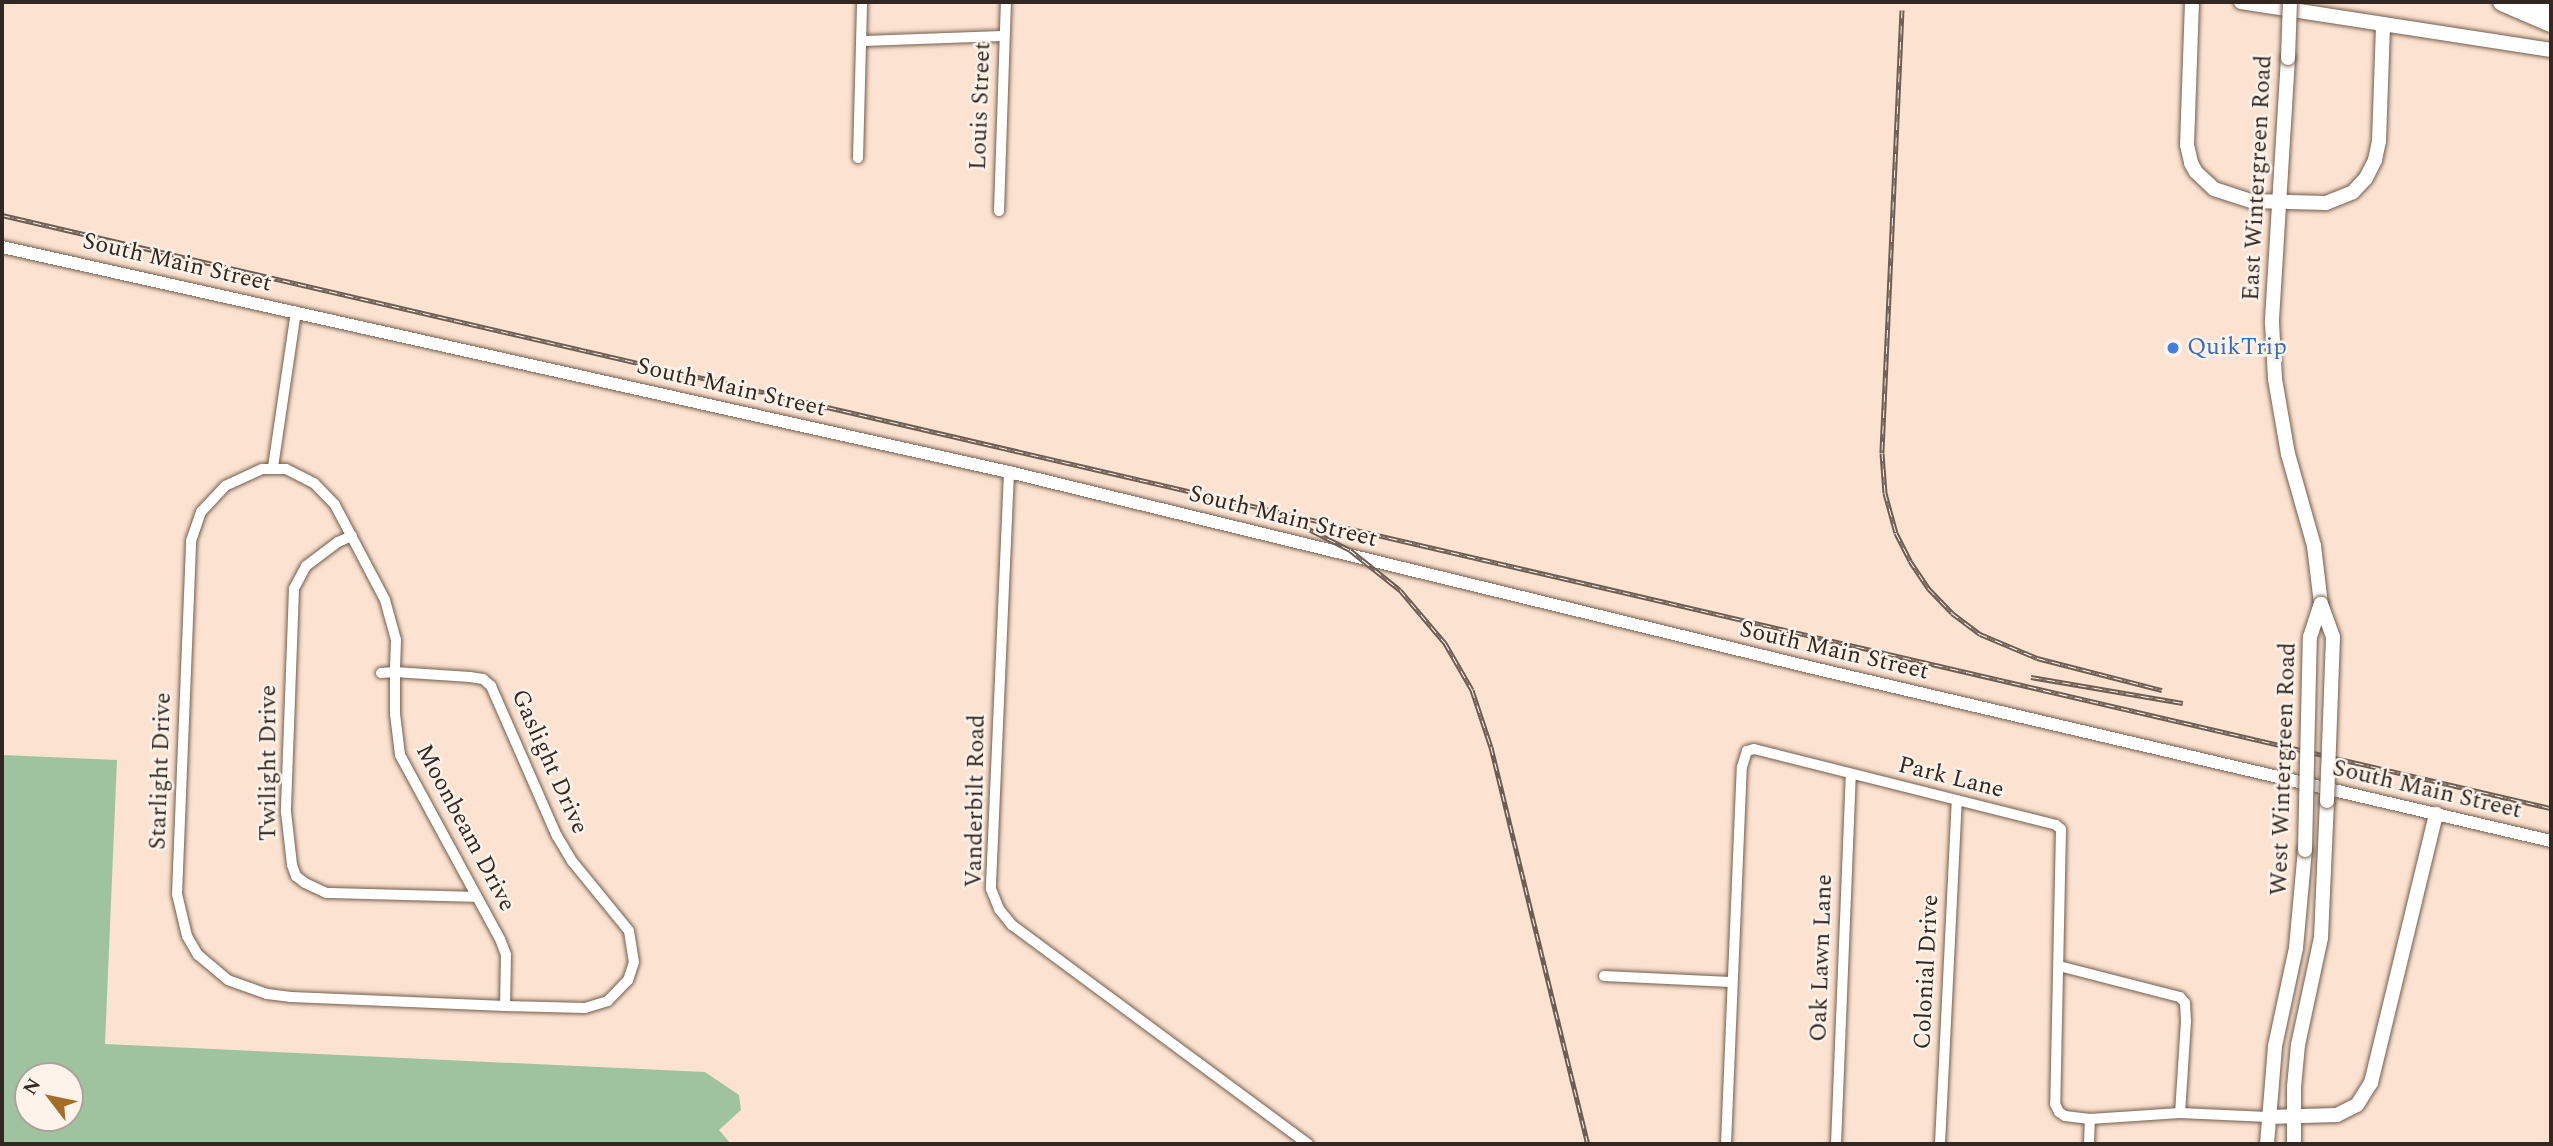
<!DOCTYPE html>
<style>
body{margin:0}
#map{position:relative;width:2553px;height:1146px;overflow:hidden;background:#fce2d0;font-family:Spectral,serif}
div>[style]{position:absolute}
[style*='--x']{left:calc(var(--x)*1px);top:calc(var(--y)*1px);width:calc(var(--w)*1px);rotate:calc(var(--a)*1deg)}
.green>*{inset:0;background:#9fc39f}
.roads{filter:drop-shadow(0 0 2px #735d4d) drop-shadow(0 0 2px #735d4d)}
.minor>*{height:10px;margin:-5px;padding:0 5px;transform-origin:5px;border-radius:5px;background:#fff}
.tertiary>*{height:12px;margin:-6px;padding:0 6px;transform-origin:6px;border-radius:6px;background:#fff}
.secondary>*{height:14px;margin:-7px;padding:0 7px;transform-origin:7px;border-radius:7px;background:#fff}
.motorway>*{height:18px;margin:-9px;padding:0 9px;transform-origin:9px;border-radius:9px;background:#fff}
.rail>*{height:5px;margin-top:-2.5px;transform-origin:0;background:repeating-linear-gradient(90deg,#fdf3eb 0 8px,#6d5e54 0 16px);box-sizing:border-box;border-block:2px solid #6d5e54}
.bridges{filter:drop-shadow(0 0 2px #735d4d) drop-shadow(0 0 2px #735d4d)}
.secondary-bridge>*{height:14px;margin:-7px;padding:0 7px;transform-origin:7px;border-radius:7px;background:#fff}
.dots>*{width:19px;height:19px;translate:-50% -50%;box-sizing:border-box;border:4px solid #fdf3eb;border-radius:50%}
span{translate:-50% -50%;white-space:nowrap;text-align:center;line-height:1.15;-webkit-text-stroke:5px #fdf3eb;paint-order:stroke}
.street-label{font-size:24px;color:#322821}
.shop-label{font-size:24px;color:#366cbe}
.left{translate:0 -50%;text-align:left}
.frame{position:absolute;inset:0;border:4px solid #322821;pointer-events:none}
.north{position:absolute;left:14px;top:1062px;width:70px;height:70px;box-sizing:border-box;background:#fdf3eb;border:2px solid #aca29a;border-radius:50%;rotate:302deg;font-size:19px;font-weight:700;line-height:28px;text-align:center;color:#322821}
.north::after{content:'';display:block;margin:auto;width:24px;height:32px;background:#a46e29;clip-path:polygon(50% 0,100% 100%,50% 72%,0 100%)}
</style>
<div id="map">
<div class="green">
<i style="clip-path:polygon(evenodd,2px 755px,117px 760px,105px 1044px,705px 1072px,739px 1095px,741px 1110px,719px 1130px,731px 1144px,2px 1144px,2px 755px,28px 1076px,70px 1076px,70px 1118px,28px 1118px,28px 1076px)"></i>
</div>
<div class="roads">
<div class="minor">
<i style="--x:862;--y:41;--w:142;--a:-2"></i>
<i style="--x:858;--y:158;--w:156;--a:-88.5"></i>
<i style="--x:999;--y:211;--w:209;--a:-88.1"></i>
<i style="--x:273;--y:467;--w:157;--a:-81.6"></i>
<i style="--x:1009;--y:472;--w:417;--a:92.5"></i>
<i style="--x:991;--y:889;--w:22;--a:68"></i>
<i style="--x:999;--y:909;--w:21;--a:51"></i>
<i style="--x:1012;--y:925;--w:368;--a:36.5"></i>
<i style="--x:352;--y:536;--w:15;--a:157"></i>
<i style="--x:338;--y:542;--w:40;--a:143"></i>
<i style="--x:306;--y:566;--w:26;--a:118"></i>
<i style="--x:294;--y:589;--w:223;--a:92.1"></i>
<i style="--x:286;--y:812;--w:53;--a:83.5"></i>
<i style="--x:292;--y:865;--w:12;--a:70"></i>
<i style="--x:296;--y:876;--w:11;--a:38"></i>
<i style="--x:305;--y:883;--w:23;--a:25"></i>
<i style="--x:326;--y:893;--w:149;--a:1.5"></i>
<i style="--x:381;--y:673;--w:14;--a:-4"></i>
<i style="--x:395;--y:672;--w:75;--a:3.8"></i>
<i style="--x:470;--y:677;--w:13;--a:9"></i>
<i style="--x:483;--y:679;--w:11;--a:41"></i>
<i style="--x:491;--y:686;--w:164;--a:66.3"></i>
<i style="--x:557;--y:836;--w:29;--a:59"></i>
<i style="--x:572;--y:861;--w:90;--a:50.8"></i>
<i style="--x:629;--y:931;--w:31;--a:81"></i>
<i style="--x:634;--y:962;--w:19;--a:108"></i>
<i style="--x:628;--y:980;--w:29;--a:134"></i>
<i style="--x:608;--y:1001;--w:24;--a:163"></i>
<i style="--x:585;--y:1008;--w:80;--a:-178.6"></i>
<i style="--x:505;--y:1006;--w:214;--a:-177.6"></i>
<i style="--x:291;--y:997;--w:24;--a:-173"></i>
<i style="--x:267;--y:994;--w:41;--a:-160.3"></i>
<i style="--x:228;--y:980;--w:39;--a:-140"></i>
<i style="--x:198;--y:955;--w:22;--a:-120"></i>
<i style="--x:187;--y:936;--w:43;--a:-103.4"></i>
<i style="--x:177;--y:894;--w:353;--a:-87.7"></i>
<i style="--x:191;--y:541;--w:31;--a:-71"></i>
<i style="--x:201;--y:512;--w:35;--a:-47"></i>
<i style="--x:225;--y:486;--w:41;--a:-24.7"></i>
<i style="--x:262;--y:469;--w:24;--a:0"></i>
<i style="--x:286;--y:469;--w:31;--a:27"></i>
<i style="--x:314;--y:483;--w:30;--a:46"></i>
<i style="--x:335;--y:505;--w:107;--a:62.2"></i>
<i style="--x:385;--y:600;--w:41;--a:74.6"></i>
<i style="--x:396;--y:640;--w:32;--a:92"></i>
<i style="--x:395;--y:672;--w:42;--a:90"></i>
<i style="--x:395;--y:714;--w:41;--a:83"></i>
<i style="--x:400;--y:755;--w:209;--a:61.5"></i>
<i style="--x:500;--y:939;--w:17;--a:69"></i>
<i style="--x:506;--y:955;--w:51;--a:91.1"></i>
<i style="--x:2059;--y:966;--w:125;--a:14.4"></i>
<i style="--x:2180;--y:997;--w:8;--a:50"></i>
<i style="--x:2185;--y:1003;--w:18;--a:87"></i>
<i style="--x:2186;--y:1021;--w:92;--a:93.7"></i>
<i style="--x:1604;--y:976;--w:127;--a:2.7"></i>
<i style="--x:1726;--y:1144;--w:377;--a:-87.6"></i>
<i style="--x:1742;--y:767;--w:17;--a:-73"></i>
<i style="--x:1747;--y:751;--w:7;--a:-16"></i>
<i style="--x:1754;--y:749;--w:311;--a:14.1"></i>
<i style="--x:2056;--y:825;--w:6;--a:39"></i>
<i style="--x:2061;--y:829;--w:275;--a:91.2"></i>
<i style="--x:2055;--y:1104;--w:9;--a:63"></i>
<i style="--x:2059;--y:1112;--w:7;--a:34"></i>
<i style="--x:2065;--y:1116;--w:25;--a:7"></i>
<i style="--x:2090;--y:1119;--w:90;--a:-3.8"></i>
<i style="--x:2180;--y:1113;--w:88;--a:2.6"></i>
<i style="--x:1836;--y:1144;--w:370;--a:-87.7"></i>
<i style="--x:1940;--y:1144;--w:343;--a:-87.2"></i>
<i style="--x:2089;--y:1144;--w:25;--a:-88"></i>
</div>
<div class="tertiary">
<i style="--x:2;--y:247;--w:1032;--a:12.6"></i>
<i style="--x:1009;--y:472;--w:823;--a:13.7"></i>
<i style="--x:1809;--y:667;--w:762;--a:13.2"></i>
</div>
<div class="secondary">
<i style="--x:2192;--y:2;--w:143;--a:92"></i>
<i style="--x:2187;--y:145;--w:18;--a:77"></i>
<i style="--x:2191;--y:163;--w:10;--a:61"></i>
<i style="--x:2196;--y:172;--w:25;--a:43"></i>
<i style="--x:2214;--y:189;--w:40;--a:18"></i>
<i style="--x:2252;--y:201;--w:74;--a:1.5"></i>
<i style="--x:2326;--y:203;--w:29;--a:-22"></i>
<i style="--x:2353;--y:192;--w:19;--a:-47"></i>
<i style="--x:2366;--y:178;--w:20;--a:-63"></i>
<i style="--x:2375;--y:160;--w:19;--a:-78"></i>
<i style="--x:2379;--y:141;--w:117;--a:-88"></i>
<i style="--x:2241;--y:2;--w:314;--a:8.8"></i>
<i style="--x:2288;--y:58;--w:265;--a:93.5"></i>
<i style="--x:2272;--y:323;--w:56;--a:86.9"></i>
<i style="--x:2275;--y:379;--w:76;--a:80.2"></i>
<i style="--x:2288;--y:454;--w:96;--a:74.2"></i>
<i style="--x:2314;--y:546;--w:58;--a:83.1"></i>
<i style="--x:2268;--y:1117;--w:69;--a:-1.7"></i>
<i style="--x:2337;--y:1115;--w:22;--a:-27"></i>
<i style="--x:2357;--y:1105;--w:26;--a:-58"></i>
<i style="--x:2371;--y:1083;--w:277;--a:-76.4"></i>
<i style="--x:2267;--y:1144;--w:98;--a:-85.3"></i>
<i style="--x:2275;--y:1046;--w:100;--a:-77.9"></i>
<i style="--x:2296;--y:948;--w:98;--a:-84.8"></i>
<i style="--x:2294;--y:1144;--w:57;--a:-90"></i>
<i style="--x:2294;--y:1087;--w:42;--a:-84.6"></i>
<i style="--x:2298;--y:1045;--w:109;--a:-77.9"></i>
<i style="--x:2321;--y:938;--w:137;--a:-87.5"></i>
</div>
<div class="motorway">
<i style="--x:2502;--y:2;--w:53;--a:23.2"></i>
<i style="--x:2518;--y:2;--w:33;--a:9"></i>
</div>
</div>
<div class="rail">
<i style="--x:1902;--y:10;--w:443;--a:92.6"></i>
<i style="--x:1882;--y:453;--w:40;--a:85.7"></i>
<i style="--x:1885;--y:493;--w:41;--a:74.6"></i>
<i style="--x:1896;--y:533;--w:31;--a:63"></i>
<i style="--x:1910;--y:561;--w:34;--a:56"></i>
<i style="--x:1929;--y:589;--w:33;--a:46"></i>
<i style="--x:1952;--y:613;--w:35;--a:37"></i>
<i style="--x:1980;--y:634;--w:62;--a:22.8"></i>
<i style="--x:2037;--y:658;--w:129;--a:14.4"></i>
<i style="--x:2;--y:215;--w:2617;--a:13.1"></i>
<i style="--x:1299;--y:524;--w:57;--a:27"></i>
<i style="--x:1350;--y:550;--w:64;--a:38.7"></i>
<i style="--x:1400;--y:590;--w:70;--a:49.7"></i>
<i style="--x:1445;--y:643;--w:54;--a:60.1"></i>
<i style="--x:1472;--y:690;--w:60;--a:71.6"></i>
<i style="--x:1491;--y:747;--w:409;--a:76.3"></i>
<i style="--x:2031;--y:677;--w:154;--a:9.7"></i>
</div>
<div class="bridges">
<div class="secondary-bridge">
<i style="--x:2288;--y:58;--w:56;--a:-88"></i>
<i style="--x:2321;--y:604;--w:35;--a:70"></i>
<i style="--x:2333;--y:637;--w:164;--a:92.1"></i>
<i style="--x:2305;--y:850;--w:213;--a:-88.7"></i>
<i style="--x:2310;--y:637;--w:35;--a:-72"></i>
</div>
</div>
<div class="dots">
<i style="left:2173px;top:348px;background:#3f7fe0"></i>
</div>
<div class="street-label">
<span style="left:981px;top:106px;rotate:-88deg">Louis Street</span>
<span style="left:2258px;top:178px;rotate:-87deg">East Wintergreen Road</span>
<span style="left:177px;top:263px;rotate:13deg">South Main Street</span>
<span style="left:731px;top:388px;rotate:13deg">South Main Street</span>
<span style="left:1283px;top:517px;rotate:14deg">South Main Street</span>
<span style="left:1834px;top:651px;rotate:13deg">South Main Street</span>
<span style="left:549px;top:762px;rotate:66deg">Gaslight Drive</span>
<span style="left:269px;top:763px;rotate:-90deg">Twilight Drive</span>
<span style="left:2284px;top:769px;rotate:-88deg">West Wintergreen Road</span>
<span style="left:161px;top:771px;rotate:-88deg">Starlight Drive</span>
<span style="left:1951px;top:778px;rotate:14deg">Park Lane</span>
<span style="left:2427px;top:790px;rotate:13deg">South Main Street</span>
<span style="left:976px;top:801px;rotate:-89deg">Vanderbilt Road</span>
<span style="left:465px;top:828px;rotate:62deg">Moonbeam Drive</span>
<span style="left:1822px;top:958px;rotate:-88deg">Oak Lawn Lane</span>
<span style="left:1927px;top:972px;rotate:-87deg">Colonial Drive</span>
</div>
<div class="shop-label">
<span class="left" style="left:2187px;top:348px">QuikTrip</span>
</div>
<div class="frame"></div>
<div class="north">N</div>
</div>
